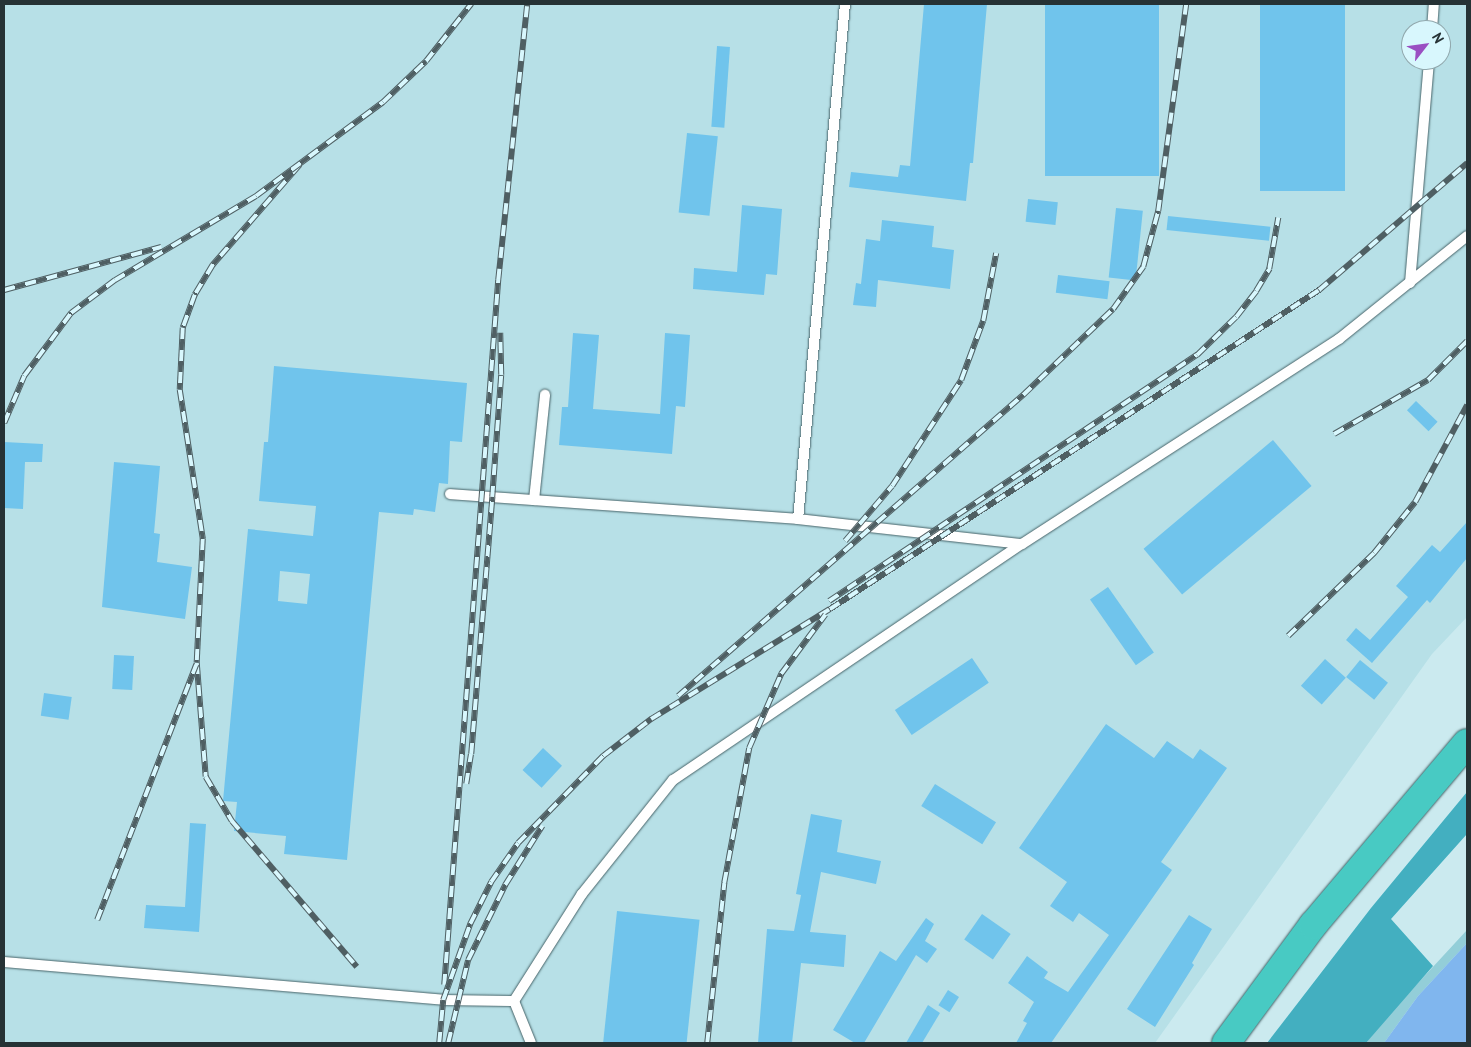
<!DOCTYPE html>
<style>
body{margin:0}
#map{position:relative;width:1471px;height:1047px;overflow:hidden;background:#cbeaef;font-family:"PT Sans",sans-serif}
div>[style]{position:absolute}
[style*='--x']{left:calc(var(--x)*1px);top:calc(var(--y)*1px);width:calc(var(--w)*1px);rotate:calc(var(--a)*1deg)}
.built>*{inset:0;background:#b7e0e7}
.green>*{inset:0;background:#93ced8}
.forest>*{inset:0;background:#43afc0}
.water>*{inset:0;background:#80b6ee}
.building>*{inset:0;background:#70c4ec;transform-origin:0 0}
.roads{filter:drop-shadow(0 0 1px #476368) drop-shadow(0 0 1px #476368)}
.service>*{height:10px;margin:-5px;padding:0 5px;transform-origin:5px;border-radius:5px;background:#fff}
.trunk>*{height:28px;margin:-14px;padding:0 14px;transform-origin:14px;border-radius:14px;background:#48cac3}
.rail>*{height:5.5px;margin-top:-2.75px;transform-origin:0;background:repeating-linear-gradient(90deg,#d8f7fd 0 11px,#4f5f63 0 22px);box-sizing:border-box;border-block:1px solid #4f5f63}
span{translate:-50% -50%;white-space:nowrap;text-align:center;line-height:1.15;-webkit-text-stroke:4px #d8f7fd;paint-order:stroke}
.frame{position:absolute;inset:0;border:5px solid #263235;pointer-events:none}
.north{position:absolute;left:1401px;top:20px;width:50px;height:50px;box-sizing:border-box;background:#d8f7fd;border:1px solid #91a8ad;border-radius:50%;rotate:60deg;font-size:14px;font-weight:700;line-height:20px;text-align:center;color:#263235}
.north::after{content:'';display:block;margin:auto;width:18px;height:22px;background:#9a4fc2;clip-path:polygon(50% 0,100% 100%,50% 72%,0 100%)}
</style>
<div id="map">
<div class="built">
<i style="clip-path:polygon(evenodd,4px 4px,1467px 4px,1467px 617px,1432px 654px,1155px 1043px,4px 1043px,4px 4px,1411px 30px,1441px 30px,1441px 60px,1411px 60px,1411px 30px)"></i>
</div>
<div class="green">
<i style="clip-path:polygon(1467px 930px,1467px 943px,1418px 996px,1384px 1043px,1366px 1043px,1383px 1021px)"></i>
</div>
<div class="forest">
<i style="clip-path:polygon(1467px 792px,1467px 834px,1391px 919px,1433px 966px,1366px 1043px,1267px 1043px,1371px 908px)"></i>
</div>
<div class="water">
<i style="clip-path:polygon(1467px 943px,1467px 1043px,1384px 1043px,1418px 996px)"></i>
</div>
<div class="building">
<i style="clip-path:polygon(924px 4px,987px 4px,973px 163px,970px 163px,966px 201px,849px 187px,851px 172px,898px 177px,900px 165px,910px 166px)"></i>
<i style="left:1045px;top:4px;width:114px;height:172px"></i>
<i style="left:1260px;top:4px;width:85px;height:187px"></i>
<i style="left:717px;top:46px;width:13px;height:81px;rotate:4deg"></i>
<i style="left:687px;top:133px;width:31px;height:80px;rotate:6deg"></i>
<i style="left:1028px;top:199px;width:30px;height:23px;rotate:6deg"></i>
<i style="clip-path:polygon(742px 205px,782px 209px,777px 275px,766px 274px,764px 295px,693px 289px,694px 268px,737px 272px)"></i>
<i style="left:1116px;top:208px;width:27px;height:70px;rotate:6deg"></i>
<i style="left:1168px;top:216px;width:103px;height:14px;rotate:6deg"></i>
<i style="clip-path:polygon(882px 220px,934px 226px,932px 247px,954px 250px,950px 289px,878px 280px,876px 307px,853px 305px,856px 283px,861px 284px,866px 239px,880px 241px)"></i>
<i style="left:1058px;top:275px;width:52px;height:18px;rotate:7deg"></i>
<i style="clip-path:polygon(573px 333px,599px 335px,593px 409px,660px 414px,665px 333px,690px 335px,685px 407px,676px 406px,672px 454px,559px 445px,562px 407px,568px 407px)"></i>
<i style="clip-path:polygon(evenodd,274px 366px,467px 383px,462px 442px,450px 441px,448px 484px,439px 483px,435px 512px,414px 509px,413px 515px,379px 512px,347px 860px,284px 854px,286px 836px,234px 831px,237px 802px,223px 801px,248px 529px,313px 536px,316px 506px,259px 501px,264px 442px,268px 442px,274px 366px,280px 571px,310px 574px,307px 604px,278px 601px,280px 571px)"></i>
<i style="left:1416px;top:401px;width:30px;height:13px;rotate:44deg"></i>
<i style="left:1273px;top:440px;width:60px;height:169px;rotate:50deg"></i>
<i style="clip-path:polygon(4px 442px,43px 444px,42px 462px,25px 462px,23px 509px,4px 508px)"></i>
<i style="clip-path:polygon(114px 462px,160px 466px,154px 533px,160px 534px,157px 562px,192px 567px,185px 619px,102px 607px)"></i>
<i style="clip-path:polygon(1467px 522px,1467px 558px,1430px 603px,1427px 600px,1372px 663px,1346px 640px,1356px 628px,1370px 640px,1408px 597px,1396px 586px,1432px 545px,1440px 552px)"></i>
<i style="left:1108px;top:587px;width:80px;height:22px;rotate:55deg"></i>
<i style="left:114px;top:655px;width:20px;height:34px;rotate:3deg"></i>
<i style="left:972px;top:658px;width:30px;height:93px;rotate:56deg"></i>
<i style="left:1325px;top:659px;width:28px;height:36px;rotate:42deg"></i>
<i style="left:1360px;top:660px;width:36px;height:22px;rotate:39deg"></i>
<i style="left:44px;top:693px;width:28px;height:23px;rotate:8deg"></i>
<i style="clip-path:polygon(1106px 724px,1154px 758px,1167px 741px,1193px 759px,1200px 749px,1227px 768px,1161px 862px,1172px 870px,1051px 1043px,1016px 1043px,1027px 1023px,1023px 1021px,1034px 1002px,1008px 983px,1027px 956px,1048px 972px,1044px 978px,1068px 992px,1109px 935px,1079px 913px,1073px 922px,1050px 906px,1067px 882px,1019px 848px)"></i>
<i style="left:543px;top:748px;width:26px;height:30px;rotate:43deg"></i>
<i style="left:935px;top:784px;width:72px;height:26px;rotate:32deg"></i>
<i style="clip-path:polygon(811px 814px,842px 820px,837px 852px,881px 861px,876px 884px,821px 872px,810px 932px,846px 935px,844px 967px,801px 963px,792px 1043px,758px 1043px,767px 929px,794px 931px,801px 895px,796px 894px)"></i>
<i style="clip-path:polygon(190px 823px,206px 824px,199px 932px,144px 928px,146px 905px,185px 907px)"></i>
<i style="left:617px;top:911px;width:83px;height:133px;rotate:6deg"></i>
<i style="left:982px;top:914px;width:35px;height:31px;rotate:35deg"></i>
<i style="clip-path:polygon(1189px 915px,1212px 929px,1192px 963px,1194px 965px,1155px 1027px,1127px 1009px)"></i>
<i style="clip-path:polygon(926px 918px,934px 924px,925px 941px,937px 949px,927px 963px,916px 955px,864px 1043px,855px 1043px,833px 1030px,880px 951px,896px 961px)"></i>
<i style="left:948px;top:990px;width:13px;height:18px;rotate:32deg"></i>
<i style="clip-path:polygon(928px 1005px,940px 1013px,922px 1043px,906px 1043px)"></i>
</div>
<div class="roads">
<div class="service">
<i style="--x:845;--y:4;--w:517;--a:95.21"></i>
<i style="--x:798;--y:519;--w:225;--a:6.4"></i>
<i style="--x:1432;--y:30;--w:26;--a:-86"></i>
<i style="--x:1410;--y:283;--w:224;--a:-85.1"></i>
<i style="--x:450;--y:494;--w:349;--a:4.1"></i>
<i style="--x:534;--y:500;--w:106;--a:-84"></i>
<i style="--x:4;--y:962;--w:441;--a:4.9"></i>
<i style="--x:443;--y:1000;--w:71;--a:0.8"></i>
<i style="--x:514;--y:1001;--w:127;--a:-57.6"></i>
<i style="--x:582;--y:894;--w:146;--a:-51.4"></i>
<i style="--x:673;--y:780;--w:421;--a:-34.1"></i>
<i style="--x:1022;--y:544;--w:378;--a:-32.9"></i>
<i style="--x:1339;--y:339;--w:164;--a:-38.8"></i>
<i style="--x:514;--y:1001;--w:45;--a:68"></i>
</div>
<div class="trunk">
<i style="--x:1226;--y:1043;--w:147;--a:-53.6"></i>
<i style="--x:1313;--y:925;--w:238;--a:-49.8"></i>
</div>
</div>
<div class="rail">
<i style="--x:300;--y:165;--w:133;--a:131"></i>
<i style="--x:213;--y:265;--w:35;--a:121"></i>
<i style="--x:195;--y:295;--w:35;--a:110"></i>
<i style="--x:183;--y:328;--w:62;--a:92.8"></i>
<i style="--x:180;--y:390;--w:151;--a:81.2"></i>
<i style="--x:203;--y:539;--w:124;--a:92.8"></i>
<i style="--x:197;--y:663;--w:114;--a:85.5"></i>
<i style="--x:206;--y:777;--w:51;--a:59.4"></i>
<i style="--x:232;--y:821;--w:192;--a:49.4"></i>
<i style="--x:4;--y:290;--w:163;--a:-15.3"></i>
<i style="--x:4;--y:423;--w:51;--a:-66.9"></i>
<i style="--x:24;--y:376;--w:79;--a:-53.3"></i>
<i style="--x:71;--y:313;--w:55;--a:-36.9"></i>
<i style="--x:115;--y:280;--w:164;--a:-30.8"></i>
<i style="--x:256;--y:196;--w:158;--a:-36.5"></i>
<i style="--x:383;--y:102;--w:59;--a:-43.6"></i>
<i style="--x:426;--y:61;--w:73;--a:-51.7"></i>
<i style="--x:1334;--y:434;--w:108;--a:-29.9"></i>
<i style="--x:1428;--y:380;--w:55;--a:-45"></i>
<i style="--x:845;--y:541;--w:72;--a:-49.5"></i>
<i style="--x:892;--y:486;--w:126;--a:-56.9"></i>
<i style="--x:961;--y:380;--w:63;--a:-69.6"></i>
<i style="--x:983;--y:321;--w:69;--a:-79.2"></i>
<i style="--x:829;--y:601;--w:443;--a:-33.8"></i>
<i style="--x:1197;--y:355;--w:54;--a:-44.3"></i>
<i style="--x:1236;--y:317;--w:33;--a:-52"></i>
<i style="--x:1256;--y:291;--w:26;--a:-59"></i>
<i style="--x:1269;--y:269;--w:52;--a:-80"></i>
<i style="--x:1288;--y:636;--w:120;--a:-44"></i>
<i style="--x:1374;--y:553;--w:65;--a:-51.2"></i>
<i style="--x:1415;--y:502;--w:110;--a:-61.8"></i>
<i style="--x:678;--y:696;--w:458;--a:-41.1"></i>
<i style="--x:1023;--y:395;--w:124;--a:-43.7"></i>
<i style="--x:1113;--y:309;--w:52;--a:-54.5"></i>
<i style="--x:1143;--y:267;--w:58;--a:-75"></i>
<i style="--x:1158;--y:211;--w:209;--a:-82.3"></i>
<i style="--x:466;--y:784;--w:30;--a:-81"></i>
<i style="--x:471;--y:754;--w:258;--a:-85.3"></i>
<i style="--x:492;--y:497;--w:122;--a:-85.8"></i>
<i style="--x:501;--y:375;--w:42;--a:-91.4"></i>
<i style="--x:97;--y:920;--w:274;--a:-68.8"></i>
<i style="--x:444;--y:985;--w:707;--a:-85.62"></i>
<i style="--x:498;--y:280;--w:278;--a:-84"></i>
<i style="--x:439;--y:1043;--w:43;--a:-84.7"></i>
<i style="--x:443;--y:1000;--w:81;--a:-70.4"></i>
<i style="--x:470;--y:924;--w:47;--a:-63.4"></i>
<i style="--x:491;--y:882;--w:47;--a:-55.3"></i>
<i style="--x:518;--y:843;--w:122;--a:-45.7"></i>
<i style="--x:603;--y:756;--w:61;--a:-37.6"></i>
<i style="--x:651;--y:719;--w:210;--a:-31.6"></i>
<i style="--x:830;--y:609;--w:584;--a:-33.12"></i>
<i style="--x:1319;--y:290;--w:195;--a:-40.6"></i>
<i style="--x:448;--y:1043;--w:85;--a:-76.5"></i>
<i style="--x:468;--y:960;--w:84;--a:-63.7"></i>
<i style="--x:505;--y:885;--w:70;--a:-57.9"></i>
<i style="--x:707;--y:1043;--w:161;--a:-83.9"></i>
<i style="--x:724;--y:883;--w:137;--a:-79.5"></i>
<i style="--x:749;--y:748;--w:81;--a:-66.6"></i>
<i style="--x:781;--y:674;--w:74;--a:-53.3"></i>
</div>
<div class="frame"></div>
<div class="north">N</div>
</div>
